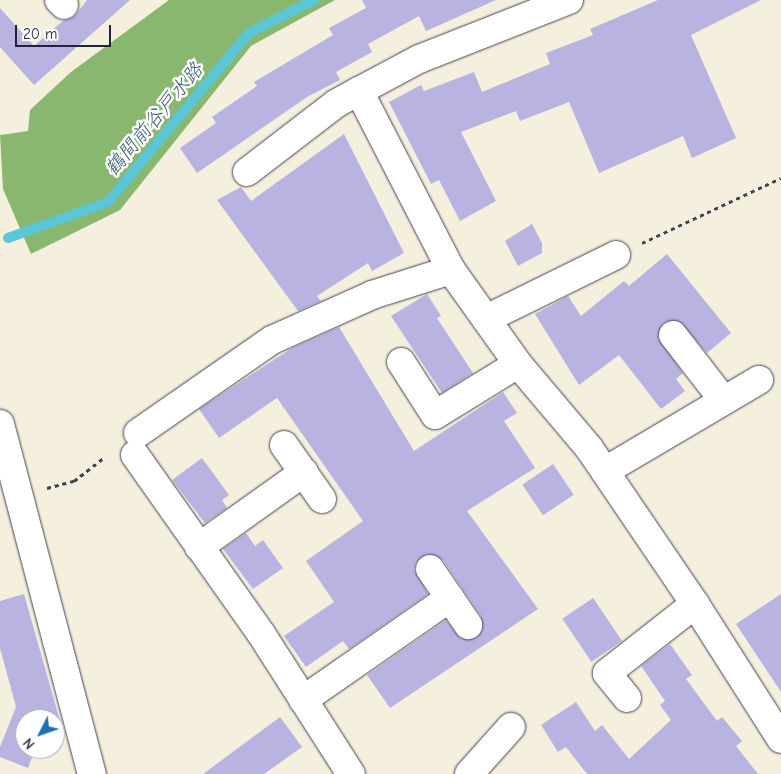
<!DOCTYPE html>
<meta charset="utf-8">
<style>
body{margin:0}
#map{position:relative;width:781px;height:774px;overflow:hidden;background:#f5efdd;font-family:"Comic Neue","Klee One",sans-serif}
div>[style]{position:absolute}
[style*='--x']{left:calc(var(--x)*1px);top:calc(var(--y)*1px);width:calc(var(--w)*1px);rotate:calc(var(--a)*1deg)}
.forest>*{inset:0;background:#8ab76f}
.stream>*{height:10px;margin:-5px;padding:0 5px;transform-origin:5px;border-radius:5px;background:#5bc6d5}
.building>*{inset:0;background:#b9b3e1;transform-origin:0 0}
.path>*{height:3px;margin-top:-1.5px;transform-origin:0;background:repeating-linear-gradient(90deg,#424153 0 4px,transparent 0 8px)}
.roads{filter:drop-shadow(0 0 1px #424153) drop-shadow(0 0 1px #424153)}
.minor>*{height:28px;margin:-14px;padding:0 14px;transform-origin:14px;border-radius:14px;background:#fff}
span{translate:-50% -50%;white-space:nowrap;text-align:center;line-height:1.15;-webkit-text-stroke:5px #fff;paint-order:stroke}
.water-label{font-size:20px;color:#365b71;font-style:italic}
.north{position:absolute;left:15px;top:709px;width:50px;height:50px;box-sizing:border-box;background:#fff;border:1px solid #a7a7b1;border-radius:50%;rotate:229deg;font-size:14px;font-weight:700;line-height:20px;text-align:center;color:#22223b}
.north::after{content:'';display:block;margin:auto;width:18px;height:22px;background:#1f6fb2;clip-path:polygon(50% 0,100% 100%,50% 72%,0 100%)}
.scale{position:absolute;left:15px;top:25px;width:96px;height:22px;box-sizing:border-box;border:2px solid #22223b;border-top:0;padding-left:6px;font-size:15px;line-height:18px;white-space:nowrap;color:#22223b;-webkit-text-stroke:4px #fff;paint-order:stroke}
</style>
<div id="map">
<div class="forest">
<i style="clip-path:polygon(169px 0,335px 0,251px 46px,120px 210px,31px 254px,3px 189px,0 135px,28px 131px,30px 110px,71px 72px)"></i>
</div>
<div class="stream">
<i style="--x:8;--y:238;--w:106;--a:-19.8"></i>
<i style="--x:108;--y:202;--w:220;--a:-50.2"></i>
<i style="--x:249;--y:33;--w:73;--a:-26.9"></i>
</div>
<div class="building">
<i style="clip-path:polygon(87px 0,130px 0,34px 85px,0 47px,0 8px,34px 46px,64px 20px,75px 16px)"></i>
<i style="clip-path:polygon(362px 0,496px 0,426px 31px,419px 16px,368px 44px,372px 52px,336px 72px,340px 80px,307px 97px,197px 173px,180px 148px,216px 123px,212px 117px,257px 86px,254px 82px,333px 35px,329px 28px,366px 8px)"></i>
<i style="clip-path:polygon(658px 0,761px 0,691px 35px,736px 138px,692px 158px,683px 136px,599px 173px,569px 102px,520px 121px,516px 111px,461px 132px,496px 201px,460px 221px,439px 180px,431px 184px,389px 102px,421px 85px,424px 91px,474px 72px,482px 92px,550px 64px,546px 53px,593px 35px,590px 29px)"></i>
<i style="clip-path:polygon(344px 134px,404px 253px,372px 271px,368px 263px,317px 296px,321px 301px,298px 311px,217px 200px,241px 187px,251px 201px)"></i>
<i style="clip-path:polygon(532px 224px,542px 243px,542px 253px,518px 266px,505px 241px)"></i>
<i style="clip-path:polygon(667px 254px,731px 333px,707px 353px,679px 321px,663px 323px,658px 338px,683px 373px,676px 379px,685px 391px,661px 409px,619px 355px,579px 385px,535px 314px,568px 296px,581px 316px,624px 281px,629px 286px)"></i>
<i style="clip-path:polygon(427px 294px,441px 316px,437px 318px,473px 373px,442px 393px,391px 316px)"></i>
<i style="clip-path:polygon(339px 327px,414px 451px,503px 392px,517px 413px,504px 421px,535px 468px,467px 511px,538px 609px,390px 708px,367px 675px,446px 620px,461px 639px,476px 638px,482px 631px,481px 616px,443px 560px,428px 554px,416px 562px,414px 570px,428px 594px,349px 649px,343px 641px,306px 667px,284px 636px,334px 602px,306px 561px,363px 521px,277px 398px,219px 438px,199px 409px,292px 348px)"></i>
<i style="clip-path:polygon(202px 458px,229px 495px,222px 500px,227px 508px,205px 523px,172px 480px)"></i>
<i style="left:553px;top:464px;width:37px;height:37px;rotate:56deg"></i>
<i style="clip-path:polygon(246px 533px,255px 546px,263px 540px,283px 568px,253px 589px,223px 549px)"></i>
<i style="clip-path:polygon(24px 594px,60px 721px,25px 719px,25px 749px,35px 749px,28px 768px,0 757px,0 747px,16px 707px,0 648px,0 601px)"></i>
<i style="clip-path:polygon(781px 594px,781px 692px,736px 624px)"></i>
<i style="left:593px;top:598px;width:52px;height:37px;rotate:56deg"></i>
<i style="clip-path:polygon(670px 644px,692px 675px,686px 679px,717px 721px,722px 717px,742px 741px,736px 746px,758px 774px,587px 774px,566px 747px,558px 752px,541px 725px,576px 702px,595px 731px,602px 725px,629px 759px,671px 720px,660px 705px,665px 701px,641px 666px)"></i>
<i style="clip-path:polygon(280px 717px,302px 747px,264px 774px,203px 774px)"></i>
</div>
<div class="path">
<i style="--x:642;--y:243;--w:153;--a:-25.1"></i>
<i style="--x:47;--y:488;--w:28;--a:-15"></i>
<i style="--x:74;--y:481;--w:39;--a:-38"></i>
</div>
<div class="roads">
<div class="minor">
<i style="--x:59;--y:0;--w:7;--a:45"></i>
<i style="--x:569;--y:0;--w:161;--a:158.5"></i>
<i style="--x:419;--y:59;--w:68;--a:151.9"></i>
<i style="--x:359;--y:91;--w:201;--a:62.8"></i>
<i style="--x:451;--y:270;--w:115;--a:54.5"></i>
<i style="--x:518;--y:364;--w:110;--a:49.8"></i>
<i style="--x:589;--y:448;--w:189;--a:55.8"></i>
<i style="--x:695;--y:604;--w:160;--a:57.5"></i>
<i style="--x:247;--y:172;--w:113;--a:-37.5"></i>
<i style="--x:337;--y:103;--w:25;--a:-29"></i>
<i style="--x:486;--y:319;--w:145;--a:-26.2"></i>
<i style="--x:673;--y:335;--w:83;--a:52.3"></i>
<i style="--x:401;--y:362;--w:63;--a:57.3"></i>
<i style="--x:435;--y:415;--w:97;--a:-31.6"></i>
<i style="--x:0;--y:424;--w:362;--a:75.3"></i>
<i style="--x:138;--y:433;--w:163;--a:-34.8"></i>
<i style="--x:272;--y:340;--w:110;--a:-24.2"></i>
<i style="--x:372;--y:295;--w:83;--a:-17.6"></i>
<i style="--x:284;--y:445;--w:66;--a:54.9"></i>
<i style="--x:135;--y:455;--w:220;--a:54.8"></i>
<i style="--x:262;--y:635;--w:165;--a:57.4"></i>
<i style="--x:605;--y:471;--w:179;--a:-30.6"></i>
<i style="--x:199;--y:547;--w:129;--a:-35.5"></i>
<i style="--x:430;--y:569;--w:68;--a:55.8"></i>
<i style="--x:627;--y:698;--w:32;--a:-129"></i>
<i style="--x:607;--y:673;--w:112;--a:-38.1"></i>
<i style="--x:303;--y:700;--w:179;--a:-34.8"></i>
<i style="--x:469;--y:774;--w:63;--a:-48.2"></i>
</div>
</div>
<div class="water-label">
<span style="left:154px;top:119px;rotate:-50deg">鶴間前谷戸水路</span>
</div>
<div class="north">N</div>
<div class="scale">20 m</div>
</div>
